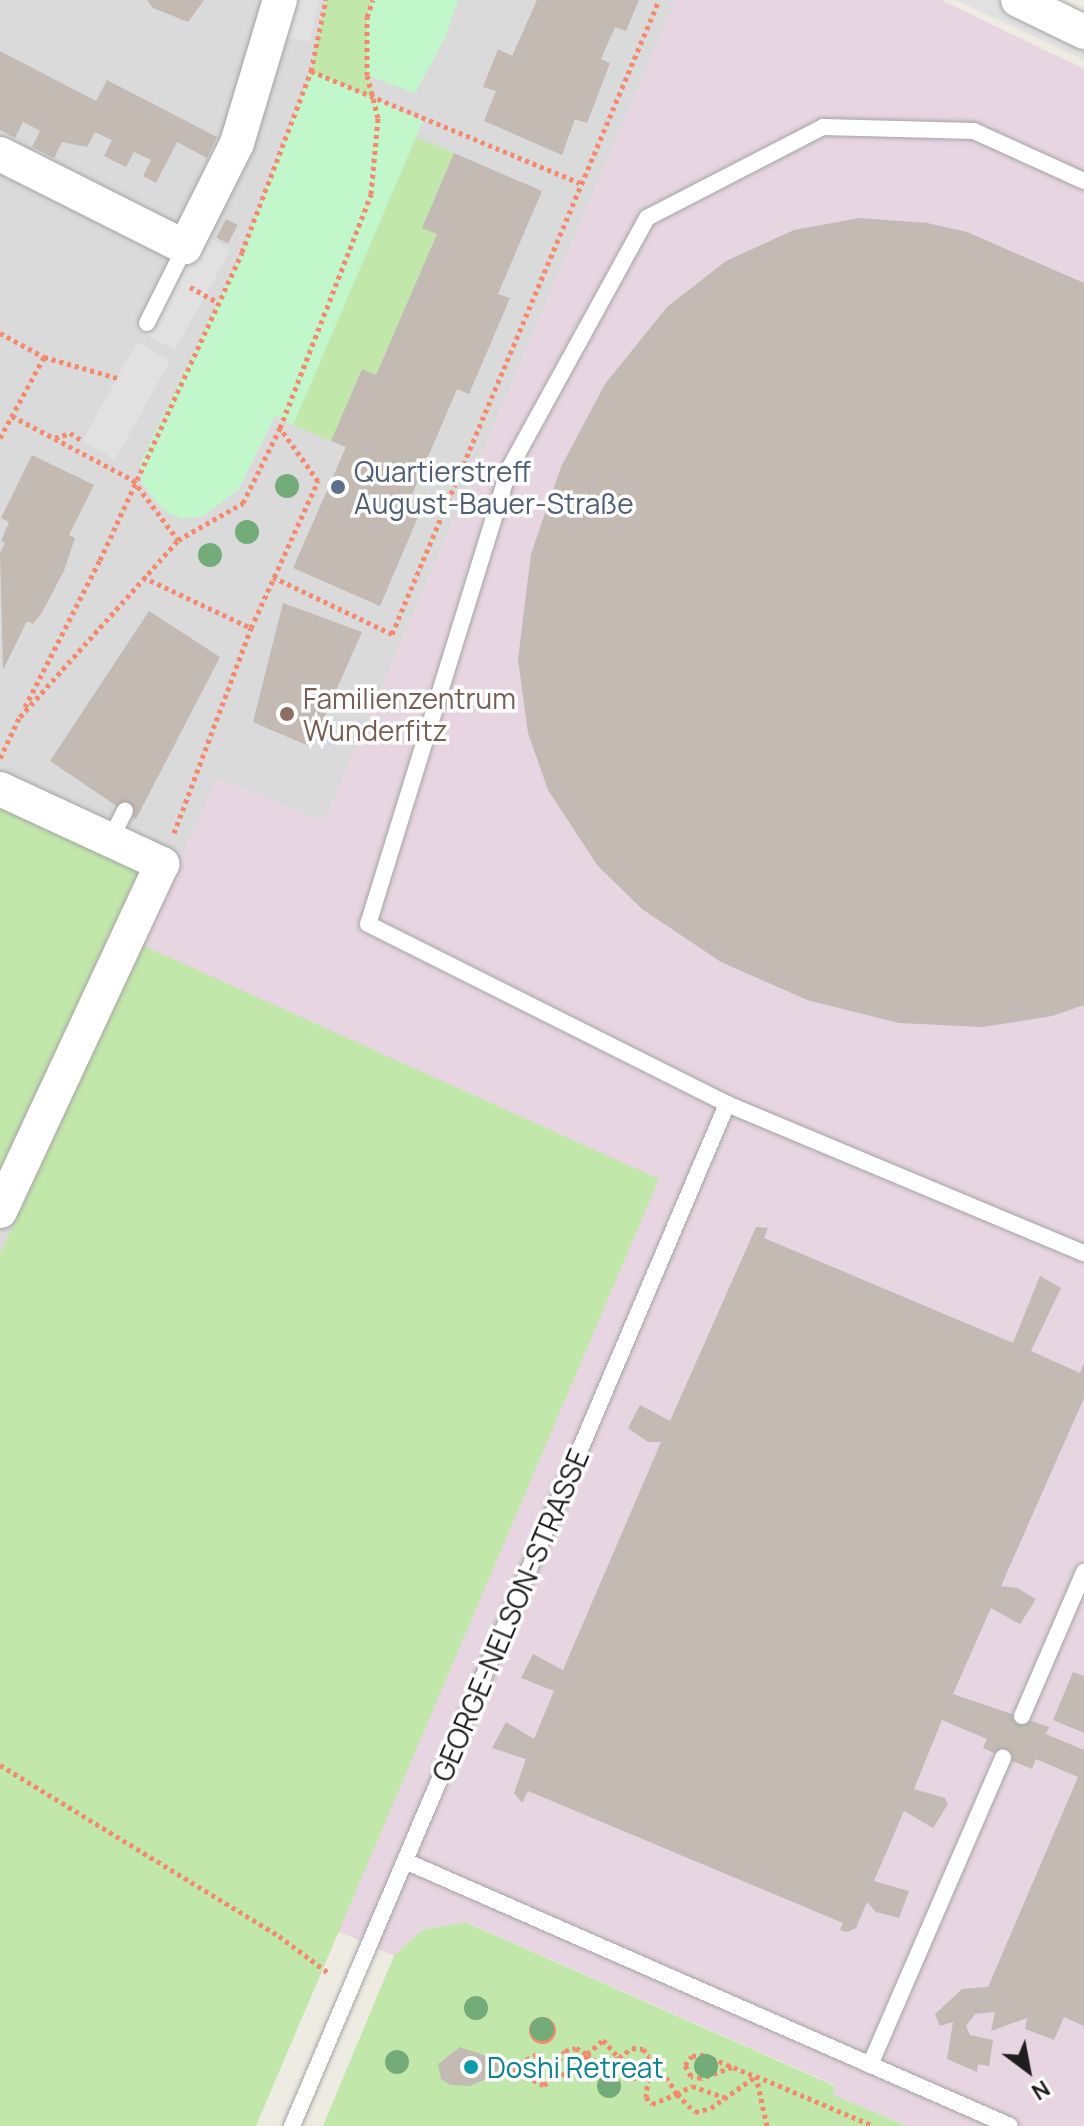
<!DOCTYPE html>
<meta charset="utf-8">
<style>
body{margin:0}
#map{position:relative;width:1084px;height:2126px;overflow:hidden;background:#eeebe3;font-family:Manrope,sans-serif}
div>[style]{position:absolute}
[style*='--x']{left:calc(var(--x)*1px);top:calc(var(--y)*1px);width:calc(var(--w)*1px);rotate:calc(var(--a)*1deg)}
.residential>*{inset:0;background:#dbdada}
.industrial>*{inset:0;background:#e7d5e2}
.grass>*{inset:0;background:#c2e7aa}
.park>*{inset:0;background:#c1f7ca}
.parking>*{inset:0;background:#e1e1e1;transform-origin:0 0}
.building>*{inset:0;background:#c2bab3;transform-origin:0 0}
.path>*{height:5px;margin-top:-2.5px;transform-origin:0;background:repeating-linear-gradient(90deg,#f4896d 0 4px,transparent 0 8px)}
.path>.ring{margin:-2.5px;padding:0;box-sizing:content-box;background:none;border:5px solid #f4896d;border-radius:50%}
.roads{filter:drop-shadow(0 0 2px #a4a4a4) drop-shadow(0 0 2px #a4a4a4)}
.service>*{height:16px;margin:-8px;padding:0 8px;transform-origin:8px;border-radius:8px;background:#fff}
.minor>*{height:34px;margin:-17px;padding:0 17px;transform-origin:17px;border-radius:17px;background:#fff}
.trees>*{width:24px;height:24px;margin:-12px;border-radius:50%;background:#73ab79}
.dots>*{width:22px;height:22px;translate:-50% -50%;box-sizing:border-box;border:4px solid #fff;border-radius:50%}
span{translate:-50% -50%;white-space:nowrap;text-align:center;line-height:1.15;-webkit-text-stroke:7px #fff;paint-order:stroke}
.service-label{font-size:28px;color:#4e5e75}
.left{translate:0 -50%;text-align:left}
.education-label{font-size:28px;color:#785e54}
.street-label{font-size:28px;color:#1d1d1d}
.culture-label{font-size:28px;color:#0d838f}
.north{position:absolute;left:988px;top:2030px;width:80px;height:80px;-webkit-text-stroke:6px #fff;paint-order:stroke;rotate:148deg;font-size:22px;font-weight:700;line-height:32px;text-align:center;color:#1d1d1d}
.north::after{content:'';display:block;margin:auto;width:28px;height:36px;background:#1d1d1d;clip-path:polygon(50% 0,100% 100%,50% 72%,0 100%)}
</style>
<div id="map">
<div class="residential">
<i style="clip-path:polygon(0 0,676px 0,324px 823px,218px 778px,0 1254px)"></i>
</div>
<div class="industrial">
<i style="clip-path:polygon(676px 0,941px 0,1084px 69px,1084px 2126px,907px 2126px,833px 2095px,835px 2085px,466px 1922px,422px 1930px,394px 1956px,132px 1840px,0 1254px,218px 778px,324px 823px)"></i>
</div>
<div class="grass">
<i style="clip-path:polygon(326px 0,373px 0,367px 17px,367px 75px,375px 99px,311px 71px)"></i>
<i style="clip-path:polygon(416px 137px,454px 153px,422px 227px,437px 234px,376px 375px,362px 369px,331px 441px,293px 425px)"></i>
<i style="clip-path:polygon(0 789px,162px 864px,0 1211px)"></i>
<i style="clip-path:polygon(142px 945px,659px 1179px,256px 2126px,0 2126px,0 1254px)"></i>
<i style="clip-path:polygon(465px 1922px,835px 2086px,833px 2095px,907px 2126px,323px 2126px,394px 1956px,422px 1930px)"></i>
</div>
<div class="park">
<i style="clip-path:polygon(373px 0,458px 0,445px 38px,415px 93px,367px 75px,367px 17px)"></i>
<i style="clip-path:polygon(311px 71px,423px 121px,293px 425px,275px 416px,238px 490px,203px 516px,184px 519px,168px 513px,153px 498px,142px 482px,140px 464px,242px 252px)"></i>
</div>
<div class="parking">
<i style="clip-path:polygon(280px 0,319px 0,310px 42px,273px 34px)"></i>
<i style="clip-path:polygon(956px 0,1018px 0,1084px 32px,1084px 60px)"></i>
<i style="left:193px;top:229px;width:43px;height:115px;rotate:29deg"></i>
<i style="left:137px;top:342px;width:38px;height:113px;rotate:29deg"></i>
</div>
<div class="building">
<i style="clip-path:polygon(147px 0,204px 0,188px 22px,153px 8px)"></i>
<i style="clip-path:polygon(537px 0,639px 0,626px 31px,615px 27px,601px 59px,610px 63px,587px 123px,575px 119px,562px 155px,484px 121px,496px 91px,483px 87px,498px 49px,512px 56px)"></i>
<i style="clip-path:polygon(0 51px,96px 101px,107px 80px,217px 137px,207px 158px,177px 142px,156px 183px,143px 176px,151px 160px,134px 152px,126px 167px,104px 156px,112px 140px,95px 132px,87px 147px,62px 142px,54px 158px,32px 147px,40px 131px,33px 127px,23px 122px,15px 138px,0 130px)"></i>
<i style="clip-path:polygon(454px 153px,542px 191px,498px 294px,510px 298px,469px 394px,457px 389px,408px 504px,421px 510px,380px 606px,293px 568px,346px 447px,331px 441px,362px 369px,376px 375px,437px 234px,422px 228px)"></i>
<i style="clip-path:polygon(860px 218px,927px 223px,967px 232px,1084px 283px,1084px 1005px,1052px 1016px,983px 1027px,899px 1023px,807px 1000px,721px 962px,642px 909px,597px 865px,548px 790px,528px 733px,518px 659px,531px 554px,561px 467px,605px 384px,667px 307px,726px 261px,794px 230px)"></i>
<i style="left:226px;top:219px;width:13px;height:21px;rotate:27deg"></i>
<i style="clip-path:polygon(32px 455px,94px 485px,69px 535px,75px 538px,64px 571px,41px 614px,33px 624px,27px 621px,3px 670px,0 553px,5px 543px,1px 541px,9px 522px,1px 518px)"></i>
<i style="clip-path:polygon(283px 603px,362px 632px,311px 747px,253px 722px)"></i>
<i style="clip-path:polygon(149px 611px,220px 657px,136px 819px,50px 761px)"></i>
<i style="clip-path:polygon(756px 1227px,768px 1228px,764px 1238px,1013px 1343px,1040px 1276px,1061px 1288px,1031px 1351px,1080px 1373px,1084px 1362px,1084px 1398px,1001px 1586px,1017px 1588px,1036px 1599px,1020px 1624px,991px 1608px,953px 1694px,1049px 1727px,1046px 1734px,1084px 1750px,1084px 2026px,1064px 2017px,1054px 2040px,1025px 2029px,1027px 2018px,991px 2031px,995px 2012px,975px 2014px,966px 2026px,970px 2035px,993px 2040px,989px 2066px,978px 2064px,977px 2072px,947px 2059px,953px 2022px,940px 2026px,935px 2014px,962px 1989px,988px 1987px,1078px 1777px,1036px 1759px,1032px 1769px,1003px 1757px,983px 1748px,987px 1739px,942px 1720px,914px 1789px,945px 1798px,948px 1804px,933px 1828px,904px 1811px,874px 1881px,909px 1891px,899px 1918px,876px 1912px,867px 1902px,856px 1928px,847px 1932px,840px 1930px,843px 1923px,528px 1791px,522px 1803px,514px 1793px,526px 1759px,492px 1748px,506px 1722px,534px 1739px,554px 1691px,521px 1678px,533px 1654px,563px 1670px,661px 1442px,648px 1442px,628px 1428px,640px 1405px,670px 1421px)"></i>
<i style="clip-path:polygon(1073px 1672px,1084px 1676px,1084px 1733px,1053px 1720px)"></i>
<i style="clip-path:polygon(460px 2047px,504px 2062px,504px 2071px,470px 2086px,450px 2085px,441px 2079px,438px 2064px)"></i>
</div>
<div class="path">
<i style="--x:311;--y:71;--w:291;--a:22.6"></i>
<i style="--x:190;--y:287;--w:31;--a:29"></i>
<i style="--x:0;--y:333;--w:50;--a:28.6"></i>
<i style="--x:44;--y:357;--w:76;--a:16"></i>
<i style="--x:12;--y:416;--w:137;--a:27.9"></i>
<i style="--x:133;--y:480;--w:75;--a:53.1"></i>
<i style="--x:0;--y:438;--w:92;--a:-61.5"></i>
<i style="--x:55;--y:438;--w:16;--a:-18"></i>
<i style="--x:70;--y:433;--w:13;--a:32"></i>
<i style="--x:143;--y:577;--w:119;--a:25.3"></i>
<i style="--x:273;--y:577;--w:132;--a:25.6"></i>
<i style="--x:392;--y:634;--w:688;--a:-67.16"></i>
<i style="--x:25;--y:707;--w:165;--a:-63"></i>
<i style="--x:100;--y:560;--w:339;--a:-65.2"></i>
<i style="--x:242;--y:252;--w:194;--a:-69.1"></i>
<i style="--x:311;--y:71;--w:73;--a:-78.1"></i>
<i style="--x:20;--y:717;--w:237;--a:-48.2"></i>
<i style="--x:178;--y:540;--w:75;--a:-29.6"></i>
<i style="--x:243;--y:503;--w:84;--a:-63.7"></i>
<i style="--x:280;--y:428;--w:251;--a:-68.7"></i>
<i style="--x:371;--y:194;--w:76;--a:-84.7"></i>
<i style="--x:378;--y:118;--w:44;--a:-104.3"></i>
<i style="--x:367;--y:75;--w:58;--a:-90"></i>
<i style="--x:367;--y:17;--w:18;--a:-71"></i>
<i style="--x:0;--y:758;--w:47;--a:-64.5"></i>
<i style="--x:174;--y:833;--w:219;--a:-69.4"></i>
<i style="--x:251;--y:628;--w:162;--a:-65.5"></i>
<i style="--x:318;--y:481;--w:65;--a:-125.6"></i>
<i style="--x:0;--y:1765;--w:327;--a:31.5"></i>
<i style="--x:279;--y:1936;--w:64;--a:36.7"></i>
<i class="ring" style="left:531px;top:2019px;width:17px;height:17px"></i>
<i style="--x:504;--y:2066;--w:44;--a:25.4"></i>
<i style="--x:544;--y:2085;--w:9;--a:-32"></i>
<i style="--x:552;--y:2080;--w:12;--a:-76"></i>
<i style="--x:555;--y:2068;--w:18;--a:38"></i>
<i style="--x:569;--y:2079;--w:13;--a:-18"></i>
<i style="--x:581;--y:2075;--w:22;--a:-74"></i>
<i style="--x:587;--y:2054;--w:18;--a:38"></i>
<i style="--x:601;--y:2065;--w:19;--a:-21"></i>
<i style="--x:619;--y:2058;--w:24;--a:57"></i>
<i style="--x:632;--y:2078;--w:16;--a:0"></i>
<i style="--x:648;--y:2078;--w:19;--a:96"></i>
<i style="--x:646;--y:2097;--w:9;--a:49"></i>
<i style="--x:652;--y:2104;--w:27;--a:-22"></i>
<i style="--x:677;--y:2094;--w:25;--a:45"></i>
<i style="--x:695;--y:2112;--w:16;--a:-14"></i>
<i style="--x:711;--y:2108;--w:55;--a:-35.4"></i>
<i style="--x:512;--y:2067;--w:29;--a:-27"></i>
<i style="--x:538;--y:2054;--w:22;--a:39"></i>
<i style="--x:555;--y:2068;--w:20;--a:-60"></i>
<i style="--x:565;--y:2051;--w:11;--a:-15"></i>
<i style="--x:576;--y:2048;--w:13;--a:29"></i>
<i style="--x:587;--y:2054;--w:21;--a:-41"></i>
<i style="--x:603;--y:2040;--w:24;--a:48"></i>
<i style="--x:619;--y:2058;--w:16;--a:-38"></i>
<i style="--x:632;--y:2048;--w:11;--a:5"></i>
<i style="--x:643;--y:2049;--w:9;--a:49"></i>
<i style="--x:649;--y:2056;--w:22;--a:93"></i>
<i style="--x:648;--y:2078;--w:18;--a:-3"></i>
<i style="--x:666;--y:2077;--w:20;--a:57"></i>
<i style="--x:677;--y:2094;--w:17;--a:-28"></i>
<i style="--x:692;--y:2086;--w:34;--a:19"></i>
<i style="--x:732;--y:2067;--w:33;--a:160"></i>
<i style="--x:701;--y:2078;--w:10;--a:-169"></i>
<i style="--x:691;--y:2076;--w:13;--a:-119"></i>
<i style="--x:685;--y:2065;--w:11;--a:-52"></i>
<i style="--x:692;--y:2056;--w:12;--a:-5"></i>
<i style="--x:704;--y:2055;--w:52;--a:22.6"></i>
<i style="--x:613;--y:2078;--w:13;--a:153"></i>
<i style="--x:601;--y:2084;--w:12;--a:66"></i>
<i style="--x:606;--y:2095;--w:13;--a:-27"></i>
<i style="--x:618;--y:2089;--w:12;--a:-114"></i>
<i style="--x:613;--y:2078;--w:20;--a:-72"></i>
<i style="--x:767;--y:2126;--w:51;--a:-102.4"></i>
<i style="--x:756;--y:2076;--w:128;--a:23"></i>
</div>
<div class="roads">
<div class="service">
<i style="--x:1084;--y:181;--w:121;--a:-155.6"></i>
<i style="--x:974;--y:131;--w:151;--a:-178.5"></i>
<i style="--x:823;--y:127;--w:198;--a:152.7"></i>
<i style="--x:647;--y:218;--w:286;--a:118.8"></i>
<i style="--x:509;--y:469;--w:476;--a:107.2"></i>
<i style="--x:368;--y:924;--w:402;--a:26.6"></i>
<i style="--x:727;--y:1104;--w:387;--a:22.7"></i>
<i style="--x:147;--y:323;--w:85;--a:-63.4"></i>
<i style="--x:110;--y:840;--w:33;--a:-63"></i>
<i style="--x:1022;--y:1716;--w:157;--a:-66.7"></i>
<i style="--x:405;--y:1861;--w:660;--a:23.65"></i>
<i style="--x:870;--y:2065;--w:335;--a:-66.6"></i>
<i style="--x:292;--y:2126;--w:1111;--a:-66.94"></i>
</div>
<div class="minor">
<i style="--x:1018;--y:0;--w:73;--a:25.9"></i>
<i style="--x:0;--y:154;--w:207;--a:26.7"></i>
<i style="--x:185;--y:247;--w:116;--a:-63.4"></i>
<i style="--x:237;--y:143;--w:149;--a:-73.3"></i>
<i style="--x:0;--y:789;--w:179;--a:24.8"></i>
<i style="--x:162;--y:864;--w:383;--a:115"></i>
</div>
</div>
<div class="trees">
<i style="left:287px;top:486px"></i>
<i style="left:247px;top:532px"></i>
<i style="left:210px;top:555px"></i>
<i style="left:476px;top:2008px"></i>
<i style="left:542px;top:2029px"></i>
<i style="left:397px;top:2062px"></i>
<i style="left:706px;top:2066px"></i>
<i style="left:609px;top:2086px"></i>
</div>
<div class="dots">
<i style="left:338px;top:487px;background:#5c6f8a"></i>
<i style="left:287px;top:714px;background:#8d6e63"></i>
<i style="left:471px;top:2067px;background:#0f9aa8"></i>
</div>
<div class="service-label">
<span class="left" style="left:354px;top:487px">Quartierstreff<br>August-Bauer-Straße</span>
</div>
<div class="education-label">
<span class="left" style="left:303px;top:714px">Familienzentrum<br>Wunderfitz</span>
</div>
<div class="street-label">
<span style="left:510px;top:1615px;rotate:-67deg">GEORGE-NELSON-STRASSE</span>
</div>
<div class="culture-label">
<span class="left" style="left:487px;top:2067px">Doshi Retreat</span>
</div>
<div class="north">N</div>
</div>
